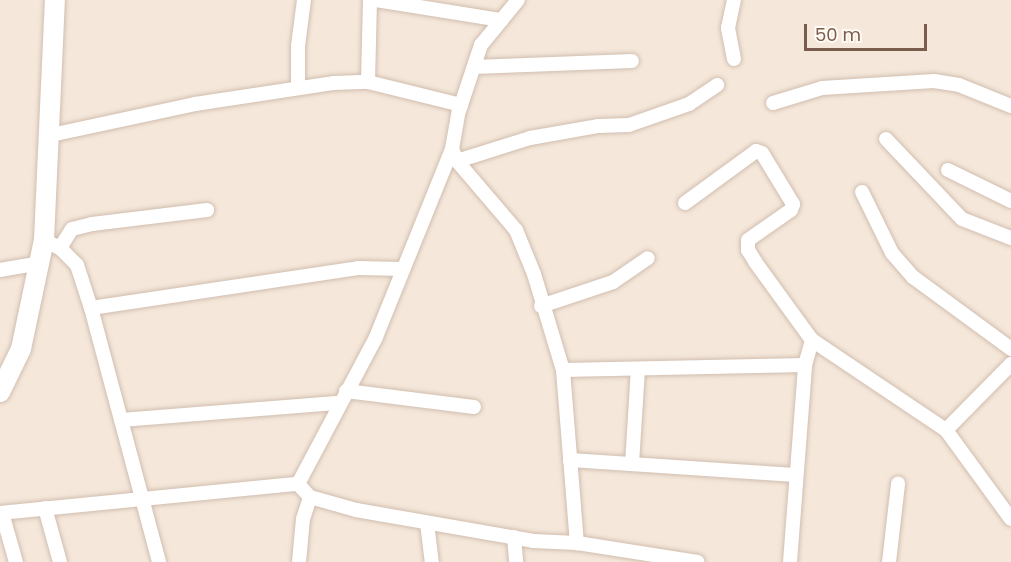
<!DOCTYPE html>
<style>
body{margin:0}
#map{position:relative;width:1011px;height:562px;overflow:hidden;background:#fdf6ec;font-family:Poppins,sans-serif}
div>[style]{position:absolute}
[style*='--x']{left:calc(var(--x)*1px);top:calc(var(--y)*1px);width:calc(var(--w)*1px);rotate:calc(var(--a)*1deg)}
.residential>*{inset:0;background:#f5e8da;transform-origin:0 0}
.roads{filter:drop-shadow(0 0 2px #d1beb0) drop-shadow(0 0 2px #d1beb0)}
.street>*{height:14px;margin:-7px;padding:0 7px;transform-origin:7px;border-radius:7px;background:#fff}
.secondary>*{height:20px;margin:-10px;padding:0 10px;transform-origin:10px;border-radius:10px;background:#fff}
span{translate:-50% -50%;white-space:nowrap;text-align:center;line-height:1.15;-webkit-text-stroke:4.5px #fffaf3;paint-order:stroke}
.scale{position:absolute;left:804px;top:24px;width:123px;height:27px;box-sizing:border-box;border:3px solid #7a5c4d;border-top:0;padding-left:8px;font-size:18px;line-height:21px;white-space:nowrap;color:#7a5c4d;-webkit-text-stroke:4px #fffaf3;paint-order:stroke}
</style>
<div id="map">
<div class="residential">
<i style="left:0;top:0;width:1011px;height:562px"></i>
</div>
<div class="roads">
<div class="street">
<i style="--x:376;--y:0;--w:127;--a:9.1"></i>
<i style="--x:734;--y:59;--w:32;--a:-101"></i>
<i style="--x:728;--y:28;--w:29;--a:-78"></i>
<i style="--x:474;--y:67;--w:158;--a:-2.2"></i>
<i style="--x:368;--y:82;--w:82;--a:-88.6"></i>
<i style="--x:298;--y:86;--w:40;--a:-90"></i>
<i style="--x:298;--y:46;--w:46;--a:-82.6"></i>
<i style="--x:773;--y:103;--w:51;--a:-17"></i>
<i style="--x:822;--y:88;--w:112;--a:-3.6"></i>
<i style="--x:934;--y:81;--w:25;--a:9"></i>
<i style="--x:959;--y:85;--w:56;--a:22"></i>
<i style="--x:51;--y:135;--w:147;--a:-12.1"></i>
<i style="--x:195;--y:104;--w:141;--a:-8.6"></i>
<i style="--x:334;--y:83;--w:34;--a:-2"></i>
<i style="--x:368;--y:82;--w:96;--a:13.9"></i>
<i style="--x:886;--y:139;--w:110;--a:46.5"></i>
<i style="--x:962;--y:219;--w:53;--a:21.2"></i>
<i style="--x:452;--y:149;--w:13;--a:67"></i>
<i style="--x:457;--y:161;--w:91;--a:49.5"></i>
<i style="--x:516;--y:230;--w:48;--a:67.8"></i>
<i style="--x:534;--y:274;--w:100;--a:73.2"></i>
<i style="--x:563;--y:370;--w:174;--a:85.4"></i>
<i style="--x:457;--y:161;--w:77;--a:-17.5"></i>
<i style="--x:530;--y:138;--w:70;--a:-9.9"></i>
<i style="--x:599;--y:126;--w:30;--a:-2"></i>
<i style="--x:629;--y:125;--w:64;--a:-19.3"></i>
<i style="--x:689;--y:104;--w:34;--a:-34"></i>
<i style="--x:948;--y:170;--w:70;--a:26.2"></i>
<i style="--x:862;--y:192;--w:68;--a:63.8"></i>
<i style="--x:892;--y:253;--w:32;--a:49"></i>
<i style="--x:913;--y:277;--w:122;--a:36.3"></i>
<i style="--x:685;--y:203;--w:88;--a:-36.2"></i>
<i style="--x:756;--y:151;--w:6;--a:18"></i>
<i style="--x:762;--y:153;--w:60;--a:58.7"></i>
<i style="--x:793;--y:204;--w:6;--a:108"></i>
<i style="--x:791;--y:210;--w:52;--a:145.1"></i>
<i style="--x:748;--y:240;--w:10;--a:90"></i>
<i style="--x:748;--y:250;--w:15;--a:58"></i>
<i style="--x:756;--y:263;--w:95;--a:54"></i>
<i style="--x:812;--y:340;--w:161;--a:33.9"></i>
<i style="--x:946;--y:430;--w:110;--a:53.9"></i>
<i style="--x:44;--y:240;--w:18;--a:27"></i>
<i style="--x:60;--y:248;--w:24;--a:45"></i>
<i style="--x:77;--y:265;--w:45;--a:72"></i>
<i style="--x:91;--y:308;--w:270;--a:-8.5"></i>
<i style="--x:358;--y:268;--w:44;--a:1.3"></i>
<i style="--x:60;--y:248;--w:22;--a:-58"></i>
<i style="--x:72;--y:229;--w:21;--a:-14"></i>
<i style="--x:92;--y:224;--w:116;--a:-6.9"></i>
<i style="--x:0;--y:270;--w:42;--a:-9.7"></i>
<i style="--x:541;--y:306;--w:76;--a:-18.4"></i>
<i style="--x:613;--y:282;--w:42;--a:-34.4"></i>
<i style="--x:91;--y:308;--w:263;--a:75"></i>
<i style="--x:563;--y:370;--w:242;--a:-1.2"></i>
<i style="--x:805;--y:365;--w:26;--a:-74"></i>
<i style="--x:346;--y:391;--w:129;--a:7.1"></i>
<i style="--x:121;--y:420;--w:219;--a:-4.5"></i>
<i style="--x:946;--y:430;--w:93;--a:-45.4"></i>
<i style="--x:570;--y:460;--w:226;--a:3.8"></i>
<i style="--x:632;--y:464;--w:95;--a:-86.4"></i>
<i style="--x:298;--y:484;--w:166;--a:-62"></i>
<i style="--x:376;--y:337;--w:203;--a:-68"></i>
<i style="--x:452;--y:149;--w:39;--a:-80"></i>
<i style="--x:459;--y:111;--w:70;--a:-71.6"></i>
<i style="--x:481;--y:45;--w:58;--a:-50.6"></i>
<i style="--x:45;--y:508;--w:56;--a:74.5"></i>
<i style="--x:0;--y:513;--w:299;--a:-5.6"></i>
<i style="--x:298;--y:484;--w:18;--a:47"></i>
<i style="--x:310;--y:497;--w:48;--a:15.8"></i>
<i style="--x:356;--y:510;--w:180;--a:9.9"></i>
<i style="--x:533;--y:541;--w:44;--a:2.6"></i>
<i style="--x:577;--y:543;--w:122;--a:8.9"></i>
<i style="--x:2;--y:513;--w:51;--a:74.1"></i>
<i style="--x:427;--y:523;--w:39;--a:83"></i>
<i style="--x:514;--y:537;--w:25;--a:85"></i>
<i style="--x:299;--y:562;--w:43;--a:-84.7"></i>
<i style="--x:303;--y:519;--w:23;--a:-72"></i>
<i style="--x:790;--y:562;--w:198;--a:-85.6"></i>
<i style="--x:889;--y:562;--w:79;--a:-83.4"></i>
</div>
<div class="secondary">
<i style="--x:0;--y:392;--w:48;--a:-64"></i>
<i style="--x:21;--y:349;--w:111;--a:-78.1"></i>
<i style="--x:44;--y:240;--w:240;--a:-87.4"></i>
</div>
</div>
<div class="scale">50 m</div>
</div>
